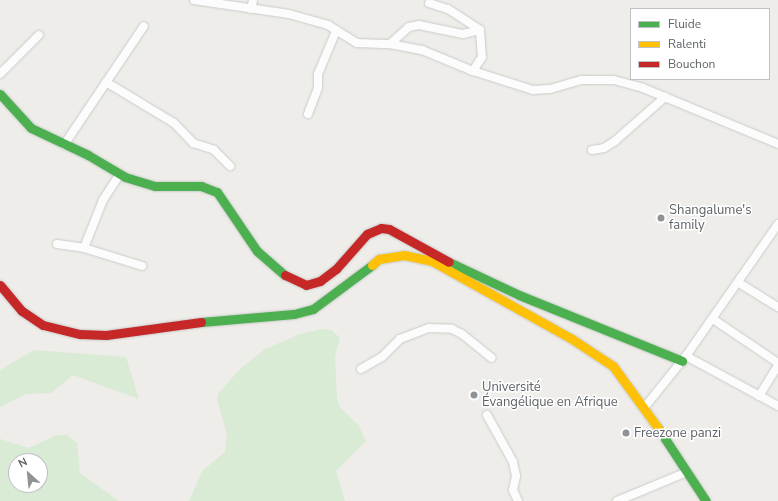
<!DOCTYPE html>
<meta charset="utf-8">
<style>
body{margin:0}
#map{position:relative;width:778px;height:501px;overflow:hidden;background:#eeede9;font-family:"Nunito Sans",sans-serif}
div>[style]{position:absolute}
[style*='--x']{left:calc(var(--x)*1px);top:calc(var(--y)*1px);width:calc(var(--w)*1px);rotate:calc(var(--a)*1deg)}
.green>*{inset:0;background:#d9ead5}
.roads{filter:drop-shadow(0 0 1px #cacccb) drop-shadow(0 0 1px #cacccb)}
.street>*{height:8px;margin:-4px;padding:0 4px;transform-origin:4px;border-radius:4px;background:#fcfcfc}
.fast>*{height:9px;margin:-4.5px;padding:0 4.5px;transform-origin:4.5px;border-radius:4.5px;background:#4caf50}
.slow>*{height:9px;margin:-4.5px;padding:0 4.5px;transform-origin:4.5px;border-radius:4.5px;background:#ffc107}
.jam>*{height:9px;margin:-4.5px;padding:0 4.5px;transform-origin:4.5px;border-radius:4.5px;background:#c62828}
.dots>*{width:11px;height:11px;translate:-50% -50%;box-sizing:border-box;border:2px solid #fff;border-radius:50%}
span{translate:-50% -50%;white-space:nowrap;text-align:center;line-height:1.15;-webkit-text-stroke:3px #fff;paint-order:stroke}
.poi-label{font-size:13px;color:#5e6367}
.left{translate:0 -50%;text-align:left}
.legend{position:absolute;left:630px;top:8px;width:140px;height:72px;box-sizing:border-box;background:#fff;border:1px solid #bfc1c2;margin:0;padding:5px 7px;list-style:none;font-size:12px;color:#5e6367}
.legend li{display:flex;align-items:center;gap:8px;height:20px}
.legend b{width:20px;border:1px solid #bfc1c2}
.north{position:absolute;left:8px;top:453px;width:40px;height:40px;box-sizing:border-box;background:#fff;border:1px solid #bfc1c2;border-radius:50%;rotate:333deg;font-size:11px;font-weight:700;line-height:16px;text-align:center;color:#5e6367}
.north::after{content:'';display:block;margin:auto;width:14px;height:18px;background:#909394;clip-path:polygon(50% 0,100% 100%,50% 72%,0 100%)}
</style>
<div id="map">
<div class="green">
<i style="clip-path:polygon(322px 329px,331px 330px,340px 338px,335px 356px,337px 399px,340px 407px,358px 425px,366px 441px,336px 471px,345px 501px,189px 501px,202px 471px,225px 452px,227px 434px,217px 400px,218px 394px,241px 368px,265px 349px,300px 334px)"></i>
<i style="clip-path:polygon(34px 350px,126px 357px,139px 399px,73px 375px,51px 393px,26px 394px,0 407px,0 370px)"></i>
<i style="clip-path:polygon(evenodd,56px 435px,67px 435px,77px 443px,80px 473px,119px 501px,0 501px,0 439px,29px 448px,56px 435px,16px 461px,40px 461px,40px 485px,16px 485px,16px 461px)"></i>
</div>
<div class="roads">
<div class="street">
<i style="--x:194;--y:0;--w:96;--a:8.4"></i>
<i style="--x:289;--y:14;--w:41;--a:15.8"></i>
<i style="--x:328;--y:25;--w:34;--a:32"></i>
<i style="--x:357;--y:43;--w:33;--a:2"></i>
<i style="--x:390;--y:44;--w:33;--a:11"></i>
<i style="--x:422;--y:50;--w:55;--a:22.4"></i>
<i style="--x:473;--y:71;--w:63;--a:17.6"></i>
<i style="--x:533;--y:90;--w:17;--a:-3"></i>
<i style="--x:550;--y:89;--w:33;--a:-16"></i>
<i style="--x:582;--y:80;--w:32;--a:0"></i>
<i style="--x:614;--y:80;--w:30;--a:15"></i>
<i style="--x:643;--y:88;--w:146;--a:22.5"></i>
<i style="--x:429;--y:3;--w:20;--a:18"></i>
<i style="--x:448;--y:9;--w:38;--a:33"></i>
<i style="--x:480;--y:30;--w:27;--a:86"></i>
<i style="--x:482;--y:57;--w:17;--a:123"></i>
<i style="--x:251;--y:9;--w:9;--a:-77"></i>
<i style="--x:390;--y:44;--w:25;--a:-42"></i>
<i style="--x:409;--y:27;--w:10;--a:-11"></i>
<i style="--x:419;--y:25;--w:45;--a:11.6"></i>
<i style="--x:463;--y:34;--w:17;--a:-13"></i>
<i style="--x:0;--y:74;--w:55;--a:-45"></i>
<i style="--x:106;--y:82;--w:79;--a:31.1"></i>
<i style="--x:174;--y:123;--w:28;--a:46"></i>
<i style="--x:193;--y:143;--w:22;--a:18"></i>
<i style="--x:214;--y:150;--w:23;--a:45"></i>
<i style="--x:308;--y:114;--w:28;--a:-69"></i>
<i style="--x:318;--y:88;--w:14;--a:-90"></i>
<i style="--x:318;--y:74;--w:47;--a:-67.3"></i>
<i style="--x:64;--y:145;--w:143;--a:-56.1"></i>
<i style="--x:592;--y:150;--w:12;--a:-9"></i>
<i style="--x:604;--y:148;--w:13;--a:-32"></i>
<i style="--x:615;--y:141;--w:67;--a:-41.3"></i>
<i style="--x:57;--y:244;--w:27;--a:8"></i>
<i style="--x:84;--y:248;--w:61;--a:17.2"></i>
<i style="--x:84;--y:248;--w:52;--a:-68.4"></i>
<i style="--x:103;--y:200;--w:31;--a:-57"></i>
<i style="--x:739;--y:283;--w:46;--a:31.6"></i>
<i style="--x:713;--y:319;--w:78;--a:34.1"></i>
<i style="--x:686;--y:356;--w:105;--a:28.5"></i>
<i style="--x:361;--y:369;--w:24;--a:-30"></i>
<i style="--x:382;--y:357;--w:25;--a:-45"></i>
<i style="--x:400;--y:339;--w:31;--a:-21"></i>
<i style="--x:429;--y:328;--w:23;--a:2"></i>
<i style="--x:452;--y:329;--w:11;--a:27"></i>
<i style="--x:462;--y:334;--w:38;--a:39"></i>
<i style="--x:759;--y:396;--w:36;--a:-58"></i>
<i style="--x:644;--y:408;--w:67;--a:-51.1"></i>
<i style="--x:686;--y:356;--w:161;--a:-55.1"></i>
<i style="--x:487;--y:415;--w:54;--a:61"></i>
<i style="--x:513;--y:462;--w:14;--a:78"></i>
<i style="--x:516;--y:476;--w:14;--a:102"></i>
<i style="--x:513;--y:490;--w:12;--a:66"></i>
<i style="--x:617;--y:501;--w:76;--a:-22.5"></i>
</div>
<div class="fast">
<i style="--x:0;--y:94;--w:46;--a:47.6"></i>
<i style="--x:31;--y:128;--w:63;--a:25.3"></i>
<i style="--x:88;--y:155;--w:43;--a:30.7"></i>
<i style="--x:125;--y:177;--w:31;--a:17"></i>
<i style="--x:155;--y:186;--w:46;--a:0"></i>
<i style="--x:201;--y:186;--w:17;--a:21"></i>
<i style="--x:217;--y:192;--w:71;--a:55.9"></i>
<i style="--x:257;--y:251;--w:37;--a:41"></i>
<i style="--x:449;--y:262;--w:77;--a:25.2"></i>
<i style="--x:519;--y:295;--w:176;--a:22"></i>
<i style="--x:201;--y:322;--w:93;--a:-4.9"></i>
<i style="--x:294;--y:314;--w:20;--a:-15"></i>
<i style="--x:313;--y:309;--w:74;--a:-36.7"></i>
<i style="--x:658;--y:428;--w:87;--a:56.7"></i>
</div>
<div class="slow">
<i style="--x:372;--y:265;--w:9;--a:-41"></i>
<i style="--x:379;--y:259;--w:25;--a:-9"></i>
<i style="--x:404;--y:255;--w:29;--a:12"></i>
<i style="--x:432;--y:261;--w:160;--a:29.1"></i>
<i style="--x:572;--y:339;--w:49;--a:33.4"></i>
<i style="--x:613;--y:366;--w:77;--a:54"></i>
</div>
<div class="jam">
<i style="--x:285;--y:275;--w:23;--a:25"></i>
<i style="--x:306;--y:285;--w:15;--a:-16"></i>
<i style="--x:320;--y:281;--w:20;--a:-37"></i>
<i style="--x:336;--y:269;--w:47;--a:-48.5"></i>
<i style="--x:367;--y:234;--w:15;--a:-23"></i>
<i style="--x:381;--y:228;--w:8;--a:7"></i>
<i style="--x:389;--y:229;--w:68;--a:28.8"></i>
<i style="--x:0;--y:285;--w:34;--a:50"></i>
<i style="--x:22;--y:311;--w:25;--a:34"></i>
<i style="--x:43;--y:325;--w:38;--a:14"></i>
<i style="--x:80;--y:334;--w:26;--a:2"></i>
<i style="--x:106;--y:335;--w:96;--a:-7.8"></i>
</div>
</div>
<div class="dots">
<i style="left:661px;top:218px;background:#909394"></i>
<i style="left:474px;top:395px;background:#909394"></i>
<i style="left:626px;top:433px;background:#909394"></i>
</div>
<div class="poi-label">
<span class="left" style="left:669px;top:218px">Shangalume's<br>family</span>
<span class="left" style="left:482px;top:395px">Université<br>Évangélique en Afrique</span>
<span class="left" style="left:634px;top:433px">Freezone panzi</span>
</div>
<ul class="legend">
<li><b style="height:5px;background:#4caf50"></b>Fluide</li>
<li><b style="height:5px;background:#ffc107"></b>Ralenti</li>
<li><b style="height:5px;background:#c62828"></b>Bouchon</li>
</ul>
<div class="north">N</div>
</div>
